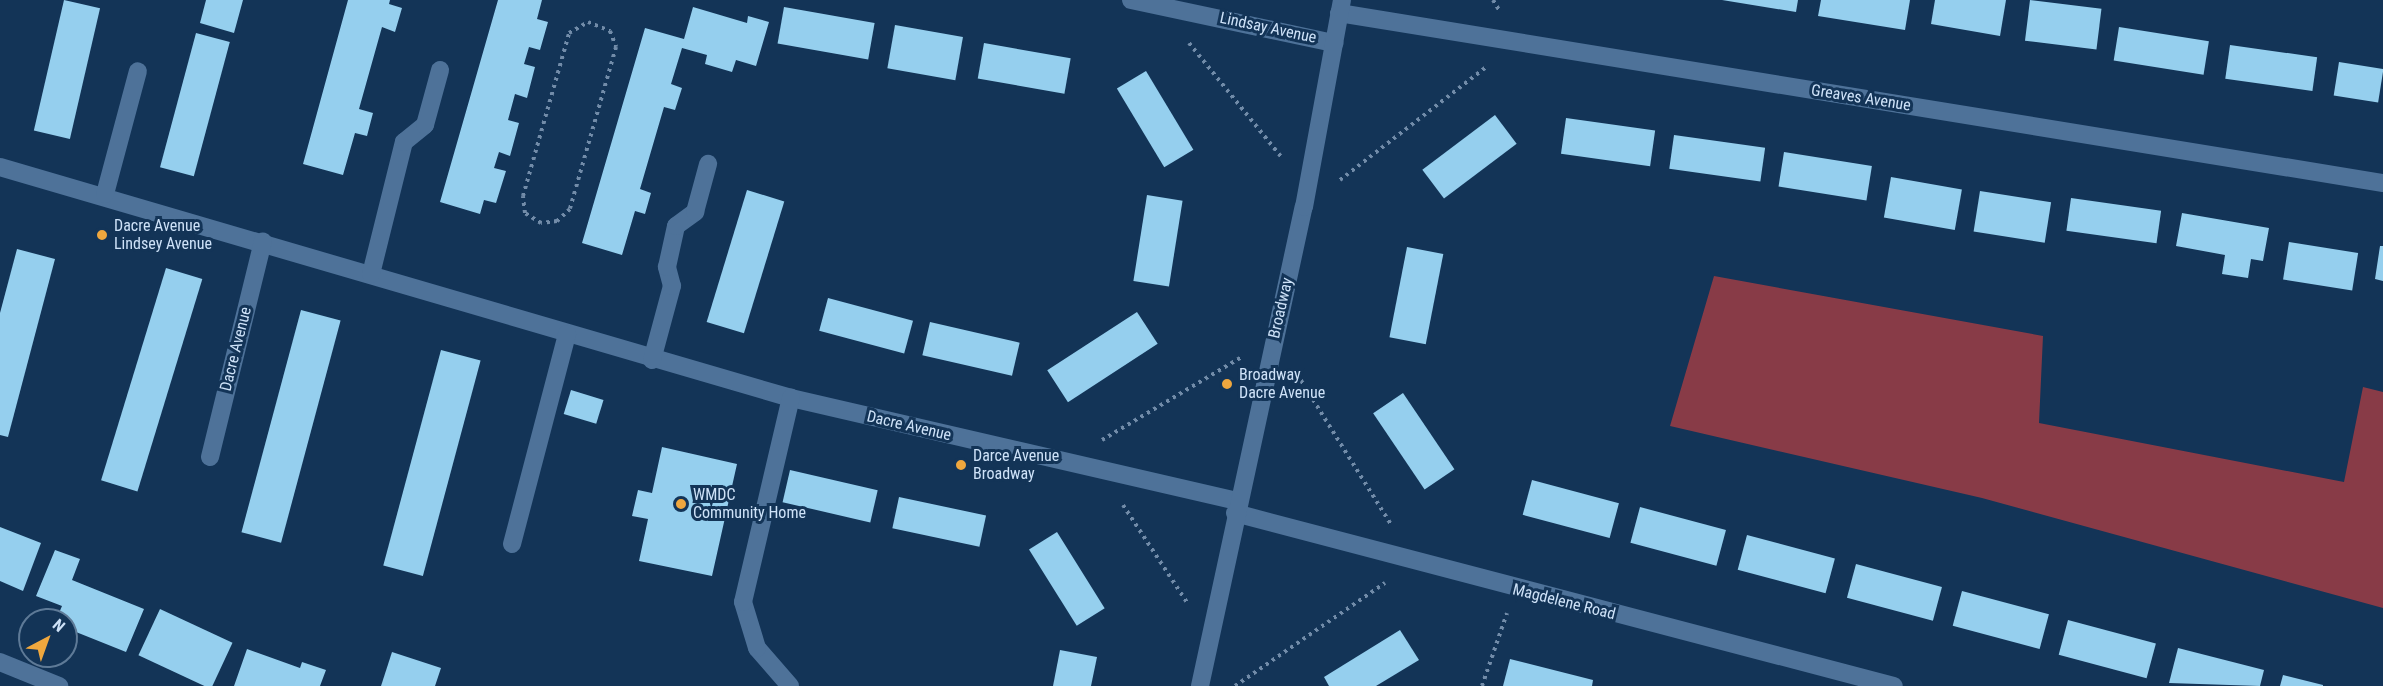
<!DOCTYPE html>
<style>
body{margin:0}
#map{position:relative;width:2383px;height:686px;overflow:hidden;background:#133457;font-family:"Roboto Condensed",sans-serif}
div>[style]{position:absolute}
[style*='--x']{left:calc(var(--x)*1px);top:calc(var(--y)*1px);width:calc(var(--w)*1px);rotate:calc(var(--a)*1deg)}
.green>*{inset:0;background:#883b47}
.building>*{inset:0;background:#95cfee;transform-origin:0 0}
.path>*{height:4px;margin-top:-2px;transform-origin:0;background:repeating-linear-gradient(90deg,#728ca9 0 3px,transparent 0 7.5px)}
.minor>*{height:18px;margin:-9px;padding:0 9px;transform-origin:9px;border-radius:9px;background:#4e7299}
.dots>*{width:16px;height:16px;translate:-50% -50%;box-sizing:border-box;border:3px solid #133457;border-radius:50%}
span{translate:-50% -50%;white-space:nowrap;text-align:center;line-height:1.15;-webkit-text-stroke:6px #133457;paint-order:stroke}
.street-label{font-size:16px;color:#cee2f8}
.poi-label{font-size:16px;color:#cee2f8}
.left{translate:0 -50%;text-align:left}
.north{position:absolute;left:18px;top:608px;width:60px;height:60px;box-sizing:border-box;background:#133457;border:2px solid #5e7a97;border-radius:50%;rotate:41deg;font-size:16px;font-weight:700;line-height:24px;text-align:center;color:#cee2f8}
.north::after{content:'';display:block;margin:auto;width:21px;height:27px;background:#efa73e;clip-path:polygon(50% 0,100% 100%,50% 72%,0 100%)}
</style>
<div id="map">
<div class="green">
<i style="clip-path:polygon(1714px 276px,2043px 336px,2039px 423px,2344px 482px,2363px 387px,2383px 392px,2383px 608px,1982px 498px,1670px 426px)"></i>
</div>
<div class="building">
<i style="left:64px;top:0;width:37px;height:134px;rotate:13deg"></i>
<i style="clip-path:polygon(206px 0,243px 0,234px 33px,200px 23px)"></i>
<i style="clip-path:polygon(348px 0,390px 0,389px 4px,402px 8px,395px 32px,382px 27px,359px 109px,373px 113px,367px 136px,355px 133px,343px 175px,303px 164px)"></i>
<i style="clip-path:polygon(498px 0,542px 0,537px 19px,548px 22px,540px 50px,529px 47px,524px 64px,535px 67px,527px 98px,515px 94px,508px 120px,519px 123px,510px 156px,499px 152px,494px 168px,506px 171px,496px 203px,484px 200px,480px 214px,440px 202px)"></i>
<i style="clip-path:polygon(1722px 0,1798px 0,1796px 12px)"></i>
<i style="clip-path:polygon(1821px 0,1910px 0,1905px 30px,1818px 16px)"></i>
<i style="clip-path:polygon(1935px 0,2006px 0,2000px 36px,1931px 24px)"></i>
<i style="left:2030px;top:0;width:72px;height:41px;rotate:7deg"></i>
<i style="clip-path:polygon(693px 7px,747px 23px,748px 16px,769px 22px,756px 66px,736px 60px,732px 72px,705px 64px,707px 55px,682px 48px,671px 84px,682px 88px,675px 110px,664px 107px,640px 189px,651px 193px,645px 214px,635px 211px,622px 255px,582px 243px,645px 28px,684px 39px)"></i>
<i style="left:784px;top:7px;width:92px;height:37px;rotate:10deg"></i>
<i style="left:895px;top:25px;width:69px;height:44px;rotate:10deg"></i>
<i style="left:2119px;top:27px;width:91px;height:34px;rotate:9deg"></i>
<i style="left:196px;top:33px;width:35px;height:139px;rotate:15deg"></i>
<i style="left:984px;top:43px;width:88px;height:36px;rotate:10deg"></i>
<i style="left:2230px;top:45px;width:88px;height:34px;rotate:8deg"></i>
<i style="left:2339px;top:62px;width:45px;height:34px;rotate:9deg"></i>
<i style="left:1146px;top:71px;width:92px;height:34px;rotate:59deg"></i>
<i style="left:1495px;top:115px;width:36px;height:91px;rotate:53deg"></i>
<i style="left:1566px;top:118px;width:90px;height:36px;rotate:8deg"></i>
<i style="left:1674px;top:135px;width:92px;height:34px;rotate:8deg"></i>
<i style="left:1784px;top:152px;width:89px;height:35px;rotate:9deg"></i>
<i style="left:1891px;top:177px;width:72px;height:41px;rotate:10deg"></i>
<i style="left:747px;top:190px;width:39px;height:138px;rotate:17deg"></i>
<i style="left:1980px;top:191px;width:72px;height:41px;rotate:9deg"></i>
<i style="left:1147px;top:195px;width:36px;height:87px;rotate:9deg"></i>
<i style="left:2071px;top:198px;width:91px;height:33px;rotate:8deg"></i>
<i style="clip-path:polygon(2182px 213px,2269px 228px,2263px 261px,2251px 259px,2248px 278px,2222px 274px,2225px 255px,2176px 246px)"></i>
<i style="left:2289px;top:242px;width:70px;height:38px;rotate:9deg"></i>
<i style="clip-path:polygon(2380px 246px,2383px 246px,2383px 281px,2375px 279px)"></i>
<i style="left:1407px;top:247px;width:37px;height:92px;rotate:11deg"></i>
<i style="clip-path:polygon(17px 249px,55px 259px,8px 437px,0 435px,0 313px)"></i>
<i style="left:166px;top:268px;width:38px;height:222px;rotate:17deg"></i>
<i style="left:828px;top:298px;width:88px;height:34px;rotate:15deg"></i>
<i style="left:301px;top:310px;width:41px;height:230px;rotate:15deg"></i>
<i style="left:1137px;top:312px;width:38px;height:107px;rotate:57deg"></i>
<i style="left:930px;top:322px;width:92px;height:34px;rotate:13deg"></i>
<i style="left:441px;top:350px;width:41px;height:223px;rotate:15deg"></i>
<i style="left:571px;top:390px;width:34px;height:25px;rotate:17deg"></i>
<i style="left:1403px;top:393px;width:92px;height:36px;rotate:56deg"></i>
<i style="clip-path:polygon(662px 447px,737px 464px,712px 576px,639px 561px,648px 519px,632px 516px,638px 490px,652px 493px)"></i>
<i style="left:790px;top:470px;width:90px;height:33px;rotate:13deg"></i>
<i style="left:1532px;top:480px;width:90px;height:36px;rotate:15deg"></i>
<i style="left:899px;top:497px;width:89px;height:32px;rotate:12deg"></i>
<i style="left:1640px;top:507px;width:89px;height:37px;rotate:15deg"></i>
<i style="clip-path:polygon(0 527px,41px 543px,23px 591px,0 581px)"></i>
<i style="left:1057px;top:532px;width:90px;height:33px;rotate:58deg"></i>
<i style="left:1747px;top:535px;width:91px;height:36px;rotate:15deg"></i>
<i style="clip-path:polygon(55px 550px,80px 559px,72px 580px,144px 609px,126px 652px,66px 628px,66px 620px,56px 620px,62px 606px,36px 596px)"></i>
<i style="left:1856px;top:564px;width:89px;height:35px;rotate:15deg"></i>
<i style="left:1962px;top:591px;width:90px;height:36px;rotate:15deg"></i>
<i style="left:160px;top:609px;width:80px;height:51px;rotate:25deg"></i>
<i style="left:2068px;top:620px;width:91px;height:36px;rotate:15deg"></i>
<i style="clip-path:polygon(1400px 630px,1419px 660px,1376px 686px,1329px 686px,1324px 677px)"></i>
<i style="clip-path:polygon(2178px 648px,2264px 670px,2260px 686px,2169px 683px)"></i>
<i style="clip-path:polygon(247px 649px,300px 668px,302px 662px,326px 670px,320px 686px,234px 686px)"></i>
<i style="clip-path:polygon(1060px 650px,1097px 657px,1091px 686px,1053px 686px)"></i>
<i style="clip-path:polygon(392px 652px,441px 668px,435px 686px,381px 686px)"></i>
<i style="clip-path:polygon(1510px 659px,1593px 680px,1592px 686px,1503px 686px)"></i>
<i style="clip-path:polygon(2283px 675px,2323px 685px,2323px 686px,2280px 686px)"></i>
</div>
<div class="path">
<i style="--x:1493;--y:0;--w:12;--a:59"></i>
<i style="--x:588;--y:22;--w:24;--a:22"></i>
<i style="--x:610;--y:31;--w:17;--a:69"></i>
<i style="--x:616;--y:47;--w:168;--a:105.9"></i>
<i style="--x:570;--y:209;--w:18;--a:137"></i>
<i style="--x:557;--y:221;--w:16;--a:173"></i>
<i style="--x:541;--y:223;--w:19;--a:-148"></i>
<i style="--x:525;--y:213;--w:17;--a:-97"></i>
<i style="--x:523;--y:196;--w:169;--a:-74.2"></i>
<i style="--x:569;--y:33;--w:22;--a:-30"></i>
<i style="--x:1189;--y:43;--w:148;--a:51"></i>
<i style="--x:1340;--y:180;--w:185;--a:-37.7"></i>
<i style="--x:1297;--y:374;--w:176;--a:58"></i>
<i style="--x:1102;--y:440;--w:161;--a:-30.7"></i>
<i style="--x:1123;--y:505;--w:118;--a:56.7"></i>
<i style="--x:1235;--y:686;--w:182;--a:-34.5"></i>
<i style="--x:1482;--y:686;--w:77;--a:-71.1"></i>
</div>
<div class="minor">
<i style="--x:1131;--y:0;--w:208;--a:12"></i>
<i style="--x:1339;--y:13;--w:1058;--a:9.25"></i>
<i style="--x:0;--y:167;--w:824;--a:16.28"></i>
<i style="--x:791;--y:398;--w:459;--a:13"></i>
<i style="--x:105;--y:194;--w:127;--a:-75"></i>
<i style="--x:371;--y:274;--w:136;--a:-76"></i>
<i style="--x:404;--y:142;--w:27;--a:-39"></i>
<i style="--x:425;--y:125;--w:57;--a:-74.7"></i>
<i style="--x:652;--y:360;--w:77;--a:-74.9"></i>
<i style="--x:672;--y:286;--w:20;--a:-105"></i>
<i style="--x:667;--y:267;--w:42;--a:-77.6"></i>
<i style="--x:676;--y:226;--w:24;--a:-36"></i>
<i style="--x:695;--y:212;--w:50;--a:-74.8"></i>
<i style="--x:210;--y:457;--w:222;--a:-76.2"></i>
<i style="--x:1235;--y:513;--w:681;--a:14.71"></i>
<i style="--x:512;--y:544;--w:217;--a:-75.3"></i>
<i style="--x:0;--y:662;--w:64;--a:22.1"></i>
<i style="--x:790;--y:686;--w:50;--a:-131"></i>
<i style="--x:757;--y:648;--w:48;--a:-106.9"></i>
<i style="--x:743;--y:602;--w:210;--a:-76.8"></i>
<i style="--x:1200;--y:686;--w:490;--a:-77.8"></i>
<i style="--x:1304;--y:207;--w:210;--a:-79.6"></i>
</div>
<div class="dots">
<i style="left:102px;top:235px;background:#efa73e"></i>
<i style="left:1227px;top:384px;background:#efa73e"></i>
<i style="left:961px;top:465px;background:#efa73e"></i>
<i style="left:681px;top:504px;background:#efa73e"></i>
</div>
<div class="street-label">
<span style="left:1268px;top:28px;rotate:12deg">Lindsay Avenue</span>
<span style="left:1861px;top:98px;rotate:9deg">Greaves Avenue</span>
<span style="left:1281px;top:308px;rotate:-77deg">Broadway</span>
<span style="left:236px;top:349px;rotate:-76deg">Dacre Avenue</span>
<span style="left:909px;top:426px;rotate:13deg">Dacre Avenue</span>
<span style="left:1564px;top:602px;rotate:14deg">Magdelene Road</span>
</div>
<div class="poi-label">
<span class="left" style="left:114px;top:235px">Dacre Avenue<br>Lindsey Avenue</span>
<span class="left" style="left:1239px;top:384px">Broadway<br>Dacre Avenue</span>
<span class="left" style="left:973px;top:465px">Darce Avenue<br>Broadway</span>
<span class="left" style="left:693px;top:504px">WMDC<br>Community Home</span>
</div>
<div class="north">N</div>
</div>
